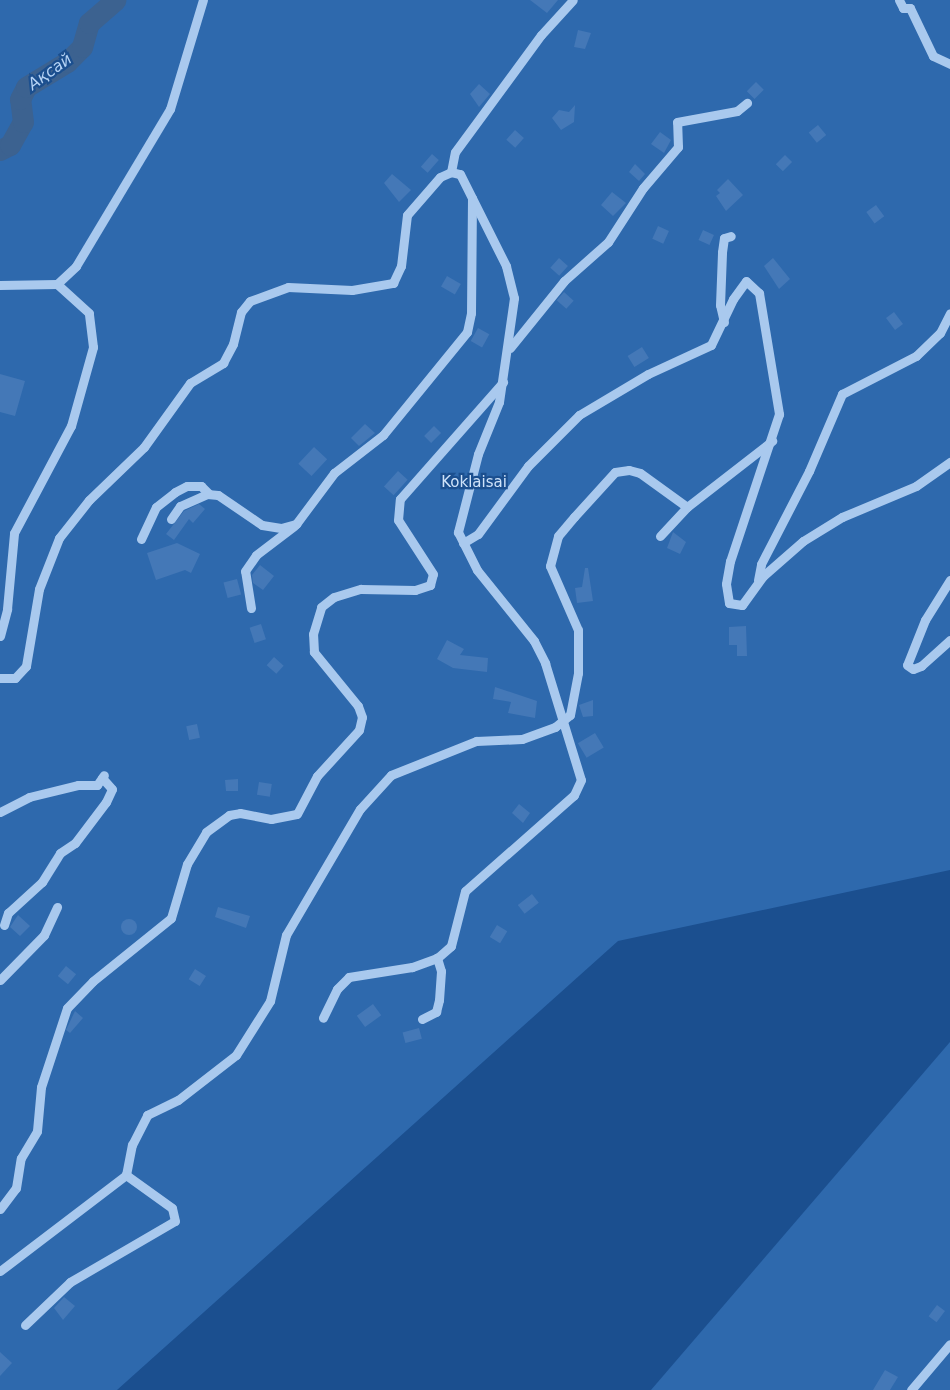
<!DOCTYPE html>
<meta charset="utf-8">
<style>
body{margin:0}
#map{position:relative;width:950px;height:1390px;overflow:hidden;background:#1b4f8f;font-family:"DejaVu Sans",sans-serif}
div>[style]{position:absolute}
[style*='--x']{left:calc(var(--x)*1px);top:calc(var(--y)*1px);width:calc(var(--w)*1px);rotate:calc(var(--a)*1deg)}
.green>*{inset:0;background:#2e69ad}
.river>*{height:21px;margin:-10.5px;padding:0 10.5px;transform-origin:10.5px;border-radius:10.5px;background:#3c6290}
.building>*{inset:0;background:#4478b7;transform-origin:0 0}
.round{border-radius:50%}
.minor>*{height:9px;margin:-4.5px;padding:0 4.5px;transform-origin:4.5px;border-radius:4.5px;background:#a9c9ee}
span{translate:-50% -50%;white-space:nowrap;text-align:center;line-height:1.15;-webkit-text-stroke:4.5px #1b4f8f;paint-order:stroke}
.park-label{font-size:15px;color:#cfe3fa}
.water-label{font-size:16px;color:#b5d3f5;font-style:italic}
</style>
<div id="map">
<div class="green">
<i style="clip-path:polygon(0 0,950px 0,950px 870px,618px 941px,117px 1390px,0 1390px)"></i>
<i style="clip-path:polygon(950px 1042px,950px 1390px,651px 1390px)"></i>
</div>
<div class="river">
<i style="--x:0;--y:150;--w:11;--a:-27"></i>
<i style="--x:10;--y:145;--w:26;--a:-61"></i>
<i style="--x:23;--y:122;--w:23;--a:-97"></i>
<i style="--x:20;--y:99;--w:13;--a:-63"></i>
<i style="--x:26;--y:87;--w:48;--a:-31.4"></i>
<i style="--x:67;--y:62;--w:21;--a:-45"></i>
<i style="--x:82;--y:47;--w:25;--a:-74"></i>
<i style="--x:89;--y:23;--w:35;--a:-41"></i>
</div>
<div class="building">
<i style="clip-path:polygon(530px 0,558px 0,547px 13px)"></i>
<i style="clip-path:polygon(578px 30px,591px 33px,585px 49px,574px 47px)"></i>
<i style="left:756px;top:82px;width:11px;height:13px;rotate:45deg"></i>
<i style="clip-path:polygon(479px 84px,490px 94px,479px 107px,470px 94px)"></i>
<i style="clip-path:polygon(575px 105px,574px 122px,561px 130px,552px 118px,559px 110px,569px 112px)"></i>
<i style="left:818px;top:125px;width:13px;height:12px;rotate:51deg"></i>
<i style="left:515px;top:130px;width:12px;height:13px;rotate:42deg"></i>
<i style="clip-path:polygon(660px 132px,671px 140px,664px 153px,651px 144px)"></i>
<i style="left:432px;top:154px;width:9px;height:17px;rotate:41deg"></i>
<i style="left:785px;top:155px;width:10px;height:13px;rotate:45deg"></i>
<i style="clip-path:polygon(635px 164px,645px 174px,639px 181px,629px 172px)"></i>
<i style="clip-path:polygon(392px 174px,411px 190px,399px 202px,384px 183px)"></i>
<i style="clip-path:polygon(728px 179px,743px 195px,726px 211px,716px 196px,720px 193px,717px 190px)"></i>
<i style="clip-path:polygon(612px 192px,626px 203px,613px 216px,601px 205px)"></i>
<i style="left:876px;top:205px;width:14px;height:12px;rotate:54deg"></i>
<i style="left:658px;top:226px;width:12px;height:14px;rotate:24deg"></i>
<i style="left:703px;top:230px;width:12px;height:11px;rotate:24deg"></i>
<i style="left:559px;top:258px;width:12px;height:13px;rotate:42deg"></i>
<i style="clip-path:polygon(773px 258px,790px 279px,779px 289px,764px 266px)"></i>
<i style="left:447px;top:276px;width:16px;height:12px;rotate:30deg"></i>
<i style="left:564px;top:292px;width:13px;height:11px;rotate:42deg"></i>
<i style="left:894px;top:312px;width:15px;height:10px;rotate:53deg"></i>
<i style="left:478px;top:328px;width:13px;height:15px;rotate:29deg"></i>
<i style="left:642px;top:347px;width:13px;height:17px;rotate:58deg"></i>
<i style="clip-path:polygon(0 374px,25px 381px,15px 416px,0 412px)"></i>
<i style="clip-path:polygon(365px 424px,375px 433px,359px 446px,351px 438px)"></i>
<i style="left:434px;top:426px;width:10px;height:14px;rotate:45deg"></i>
<i style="left:314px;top:447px;width:18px;height:23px;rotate:43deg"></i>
<i style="left:398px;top:471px;width:13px;height:21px;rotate:42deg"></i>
<i style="clip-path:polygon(199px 504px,205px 509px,193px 523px,189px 519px,174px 540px,166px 534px,184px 511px)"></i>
<i style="clip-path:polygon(673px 532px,686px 542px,680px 554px,667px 548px)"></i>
<i style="clip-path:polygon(177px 543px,200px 554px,191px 573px,185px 570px,156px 580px,147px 553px)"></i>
<i style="clip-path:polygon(260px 565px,274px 576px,263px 590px,253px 583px,252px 575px)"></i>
<i style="clip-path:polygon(585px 568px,588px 568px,593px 601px,577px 603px,575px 588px,582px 587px)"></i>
<i style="left:237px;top:579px;width:16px;height:14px;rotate:75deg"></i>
<i style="left:261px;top:624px;width:16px;height:12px;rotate:72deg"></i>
<i style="clip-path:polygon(746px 626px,747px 656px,737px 656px,737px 645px,729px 645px,729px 627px)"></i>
<i style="clip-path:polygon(447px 640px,464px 649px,460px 655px,488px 658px,487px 672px,453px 668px,437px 659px)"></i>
<i style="left:274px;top:657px;width:13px;height:11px;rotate:42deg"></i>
<i style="clip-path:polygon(495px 687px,537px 701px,535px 718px,508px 713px,511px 702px,493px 699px)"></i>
<i style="clip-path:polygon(593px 700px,593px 716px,583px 717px,579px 705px)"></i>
<i style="left:197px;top:724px;width:14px;height:11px;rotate:78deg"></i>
<i style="left:595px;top:733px;width:17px;height:20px;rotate:59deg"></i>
<i style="clip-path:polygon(238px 779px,238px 791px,226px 791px,225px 780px)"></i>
<i style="left:259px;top:782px;width:13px;height:13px;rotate:9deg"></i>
<i style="clip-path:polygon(519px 804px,530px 813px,523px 823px,512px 813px)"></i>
<i style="left:532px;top:894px;width:11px;height:18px;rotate:52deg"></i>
<i style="clip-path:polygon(218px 907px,250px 916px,246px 928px,215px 917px)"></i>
<i style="clip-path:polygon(18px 915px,30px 926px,20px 936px,10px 927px)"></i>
<i class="round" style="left:121px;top:919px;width:16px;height:16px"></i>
<i style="left:497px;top:925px;width:12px;height:14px;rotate:31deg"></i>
<i style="left:66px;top:966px;width:13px;height:13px;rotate:39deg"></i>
<i style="left:195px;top:969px;width:13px;height:12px;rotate:32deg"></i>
<i style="left:373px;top:1004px;width:14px;height:20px;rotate:54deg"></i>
<i style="clip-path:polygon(75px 1011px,83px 1018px,70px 1033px,66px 1030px)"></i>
<i style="left:419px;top:1028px;width:11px;height:17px;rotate:75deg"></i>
<i style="clip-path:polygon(64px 1297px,75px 1306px,63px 1320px,54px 1308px)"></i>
<i style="left:937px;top:1305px;width:10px;height:14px;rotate:37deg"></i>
<i style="clip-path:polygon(0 1352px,12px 1363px,0 1376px)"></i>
<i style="clip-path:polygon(885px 1370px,898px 1377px,890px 1390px,873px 1390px)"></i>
</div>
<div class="minor">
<i style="--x:899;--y:0;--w:9;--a:63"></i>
<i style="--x:903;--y:8;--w:7;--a:0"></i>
<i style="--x:910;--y:8;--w:53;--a:64.4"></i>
<i style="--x:933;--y:56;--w:19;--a:25"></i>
<i style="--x:451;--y:172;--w:20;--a:-79"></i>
<i style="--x:455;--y:152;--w:145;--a:-53.7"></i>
<i style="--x:541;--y:35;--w:47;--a:-47.6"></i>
<i style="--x:0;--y:285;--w:57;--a:-1"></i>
<i style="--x:57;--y:284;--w:26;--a:-43"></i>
<i style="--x:76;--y:266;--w:183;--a:-59.1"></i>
<i style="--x:170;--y:109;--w:114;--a:-73.2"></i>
<i style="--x:724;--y:322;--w:17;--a:-103"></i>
<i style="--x:720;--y:305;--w:53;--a:-87.8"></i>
<i style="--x:722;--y:252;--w:14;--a:-82"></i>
<i style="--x:724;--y:238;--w:7;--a:-16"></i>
<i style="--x:510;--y:348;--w:86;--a:-51.1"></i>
<i style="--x:564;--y:281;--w:59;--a:-41.6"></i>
<i style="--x:608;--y:242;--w:64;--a:-57.1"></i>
<i style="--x:643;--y:188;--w:54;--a:-49.5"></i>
<i style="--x:678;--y:147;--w:25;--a:-92"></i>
<i style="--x:677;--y:122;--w:61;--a:-10.4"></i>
<i style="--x:737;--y:111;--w:13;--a:-39"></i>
<i style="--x:171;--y:519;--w:16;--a:-55"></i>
<i style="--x:180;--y:506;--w:30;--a:-24"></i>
<i style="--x:207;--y:494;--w:11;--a:5"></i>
<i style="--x:218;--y:495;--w:53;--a:34.3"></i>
<i style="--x:262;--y:525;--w:19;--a:9"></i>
<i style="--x:281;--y:528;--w:16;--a:-15"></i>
<i style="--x:296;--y:524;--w:64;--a:-53.3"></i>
<i style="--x:334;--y:473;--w:62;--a:-37.8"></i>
<i style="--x:383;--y:435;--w:133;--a:-50.8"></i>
<i style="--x:467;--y:332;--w:19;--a:-78"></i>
<i style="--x:471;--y:313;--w:115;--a:-89.5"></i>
<i style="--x:660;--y:536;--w:40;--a:-47"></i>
<i style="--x:687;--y:507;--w:108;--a:-37.8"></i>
<i style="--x:141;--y:539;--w:35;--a:-65"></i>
<i style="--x:156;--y:507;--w:24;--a:-38"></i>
<i style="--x:175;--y:492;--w:13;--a:-27"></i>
<i style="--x:187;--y:486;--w:14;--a:0"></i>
<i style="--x:201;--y:486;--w:11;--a:45"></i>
<i style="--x:463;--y:543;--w:17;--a:-31"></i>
<i style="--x:478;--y:534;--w:84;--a:-53.7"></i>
<i style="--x:528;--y:466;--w:72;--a:-45"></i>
<i style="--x:579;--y:415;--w:80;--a:-30.7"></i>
<i style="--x:648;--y:374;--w:69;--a:-24.7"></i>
<i style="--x:711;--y:345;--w:51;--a:-64.4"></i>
<i style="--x:733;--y:299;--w:22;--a:-54"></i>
<i style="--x:746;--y:281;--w:18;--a:43"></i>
<i style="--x:759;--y:293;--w:123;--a:80.6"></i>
<i style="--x:779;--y:414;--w:155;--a:108.4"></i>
<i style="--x:730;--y:561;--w:23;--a:100"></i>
<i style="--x:726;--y:584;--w:19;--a:81"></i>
<i style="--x:729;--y:603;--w:13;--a:9"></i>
<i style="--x:742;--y:605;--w:36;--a:-54"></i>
<i style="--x:763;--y:576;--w:53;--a:-41.2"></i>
<i style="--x:803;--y:541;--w:46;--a:-31.6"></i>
<i style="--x:842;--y:517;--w:80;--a:-22.7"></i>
<i style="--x:916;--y:486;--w:42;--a:-35.2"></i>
<i style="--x:758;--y:580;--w:16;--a:-79"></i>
<i style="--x:761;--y:564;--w:105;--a:-62.7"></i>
<i style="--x:809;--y:471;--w:84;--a:-66.8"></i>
<i style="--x:842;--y:394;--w:83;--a:-27.2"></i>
<i style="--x:916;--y:356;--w:33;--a:-44"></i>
<i style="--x:940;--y:333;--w:22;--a:-63"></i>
<i style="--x:950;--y:580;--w:47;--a:122"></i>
<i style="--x:925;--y:620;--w:48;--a:111.8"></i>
<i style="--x:907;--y:665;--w:7;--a:34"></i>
<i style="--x:913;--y:669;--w:9;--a:-21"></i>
<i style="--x:921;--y:666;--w:39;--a:-42"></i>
<i style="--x:251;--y:608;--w:37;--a:-99"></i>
<i style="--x:245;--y:571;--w:19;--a:-55"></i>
<i style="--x:256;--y:555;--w:48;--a:-37.3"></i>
<i style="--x:0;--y:636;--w:28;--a:-75"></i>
<i style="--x:7;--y:609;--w:76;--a:-84.7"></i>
<i style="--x:14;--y:533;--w:121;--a:-62"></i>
<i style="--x:71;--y:426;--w:82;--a:-74.4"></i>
<i style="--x:93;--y:347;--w:34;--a:-97"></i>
<i style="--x:89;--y:313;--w:43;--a:-137.8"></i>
<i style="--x:0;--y:678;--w:15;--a:0"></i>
<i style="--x:15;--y:678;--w:16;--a:-47"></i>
<i style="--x:26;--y:666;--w:78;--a:-80.4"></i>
<i style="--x:39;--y:589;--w:55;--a:-68.6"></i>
<i style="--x:59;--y:538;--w:48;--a:-51.7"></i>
<i style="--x:89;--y:500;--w:76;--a:-43.9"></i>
<i style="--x:144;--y:447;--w:79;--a:-54.3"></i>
<i style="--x:190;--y:383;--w:39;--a:-31"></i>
<i style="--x:223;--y:363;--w:21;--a:-62"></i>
<i style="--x:233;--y:344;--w:33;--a:-76"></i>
<i style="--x:241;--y:312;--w:14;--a:-51"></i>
<i style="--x:250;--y:301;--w:40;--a:-20.2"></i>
<i style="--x:288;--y:287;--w:64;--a:2.7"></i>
<i style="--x:352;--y:290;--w:42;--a:-9.7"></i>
<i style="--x:393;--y:283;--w:19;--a:-65"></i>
<i style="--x:401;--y:266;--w:51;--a:-83.3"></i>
<i style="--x:407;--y:215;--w:50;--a:-49"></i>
<i style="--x:440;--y:177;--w:12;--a:-24"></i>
<i style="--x:451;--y:172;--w:9;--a:13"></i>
<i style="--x:460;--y:174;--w:103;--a:63.4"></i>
<i style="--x:506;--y:266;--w:33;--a:76"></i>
<i style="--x:514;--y:298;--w:105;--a:98.2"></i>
<i style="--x:499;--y:402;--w:56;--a:112"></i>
<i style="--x:478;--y:454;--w:81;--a:104.4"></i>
<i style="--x:458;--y:532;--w:42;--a:63.4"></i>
<i style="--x:477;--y:570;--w:91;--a:51.2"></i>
<i style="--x:534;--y:641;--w:25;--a:63"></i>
<i style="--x:545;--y:663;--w:122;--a:72.9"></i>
<i style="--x:581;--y:780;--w:17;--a:115"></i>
<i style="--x:574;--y:795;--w:145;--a:138.6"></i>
<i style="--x:465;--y:891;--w:57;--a:104.3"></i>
<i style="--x:451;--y:946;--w:18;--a:139"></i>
<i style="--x:437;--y:958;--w:27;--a:160"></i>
<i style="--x:412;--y:967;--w:64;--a:171"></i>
<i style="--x:349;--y:977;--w:17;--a:135"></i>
<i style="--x:337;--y:989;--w:32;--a:116"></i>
<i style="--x:0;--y:812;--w:33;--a:-27"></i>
<i style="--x:29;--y:797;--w:50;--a:-13.8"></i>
<i style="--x:78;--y:785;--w:19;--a:0"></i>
<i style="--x:97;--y:785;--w:12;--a:-55"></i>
<i style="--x:4;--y:925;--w:13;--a:-72"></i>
<i style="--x:8;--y:913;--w:46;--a:-42.4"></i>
<i style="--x:42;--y:882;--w:34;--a:-58"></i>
<i style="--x:60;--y:853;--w:18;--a:-34"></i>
<i style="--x:75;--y:843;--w:51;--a:-52.9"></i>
<i style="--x:106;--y:802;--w:14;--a:-65"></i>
<i style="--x:112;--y:789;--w:15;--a:-132"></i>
<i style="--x:0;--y:980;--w:63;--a:-45.6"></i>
<i style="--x:44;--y:935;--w:31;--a:-65"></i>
<i style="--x:422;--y:1019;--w:16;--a:-27"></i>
<i style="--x:436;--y:1012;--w:12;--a:-76"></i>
<i style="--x:439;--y:1000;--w:29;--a:-86"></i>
<i style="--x:441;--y:971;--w:14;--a:-107"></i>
<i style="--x:0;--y:1209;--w:26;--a:-53"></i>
<i style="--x:16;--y:1188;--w:30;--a:-81"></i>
<i style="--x:21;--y:1158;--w:31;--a:-59"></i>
<i style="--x:37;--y:1131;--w:44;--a:-84.8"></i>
<i style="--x:41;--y:1087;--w:83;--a:-71.8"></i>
<i style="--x:67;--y:1008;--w:37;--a:-46"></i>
<i style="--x:93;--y:981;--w:100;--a:-38.9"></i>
<i style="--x:171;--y:918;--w:56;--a:-73.5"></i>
<i style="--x:187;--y:864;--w:37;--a:-59"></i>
<i style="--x:206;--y:832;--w:29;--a:-36"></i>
<i style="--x:229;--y:815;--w:11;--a:-10"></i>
<i style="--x:240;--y:813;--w:32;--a:11"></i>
<i style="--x:271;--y:819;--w:26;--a:-11"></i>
<i style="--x:297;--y:814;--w:43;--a:-62.2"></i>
<i style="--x:317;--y:776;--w:62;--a:-47.6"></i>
<i style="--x:359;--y:730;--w:13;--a:-77"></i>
<i style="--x:362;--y:717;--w:12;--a:-110"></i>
<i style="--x:358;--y:706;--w:70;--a:-129.2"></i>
<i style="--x:314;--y:652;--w:18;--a:-93"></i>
<i style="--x:313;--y:634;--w:28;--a:-73"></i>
<i style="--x:321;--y:607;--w:16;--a:-38"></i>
<i style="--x:334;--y:597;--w:28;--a:-17"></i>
<i style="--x:361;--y:589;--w:54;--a:1.1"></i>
<i style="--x:415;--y:590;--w:16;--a:-18"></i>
<i style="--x:430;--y:585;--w:11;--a:-75"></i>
<i style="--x:433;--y:574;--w:64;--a:-122.9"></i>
<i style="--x:398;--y:520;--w:21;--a:-85"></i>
<i style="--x:400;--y:499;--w:156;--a:-48.6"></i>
<i style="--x:0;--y:1271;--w:158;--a:-37.3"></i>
<i style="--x:126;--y:1175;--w:31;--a:-79"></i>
<i style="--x:132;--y:1145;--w:34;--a:-63"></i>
<i style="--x:147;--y:1115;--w:34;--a:-26"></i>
<i style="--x:178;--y:1100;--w:73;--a:-37.8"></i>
<i style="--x:236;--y:1055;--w:64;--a:-57.8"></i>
<i style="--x:270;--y:1001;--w:68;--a:-76.4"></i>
<i style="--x:286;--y:935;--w:146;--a:-59.6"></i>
<i style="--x:360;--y:809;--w:46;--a:-47.6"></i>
<i style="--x:391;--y:775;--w:92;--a:-21.8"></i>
<i style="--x:476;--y:741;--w:46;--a:-2.5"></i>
<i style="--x:522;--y:739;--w:35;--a:-20"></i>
<i style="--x:555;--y:727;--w:19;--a:-39"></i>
<i style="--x:570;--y:715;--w:43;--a:-79.2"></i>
<i style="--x:578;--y:673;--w:43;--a:-90"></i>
<i style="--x:578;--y:630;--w:70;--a:-113.6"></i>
<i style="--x:550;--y:566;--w:31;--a:-75"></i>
<i style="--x:558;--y:536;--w:25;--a:-50"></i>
<i style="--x:574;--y:517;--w:61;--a:-47.7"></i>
<i style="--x:615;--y:472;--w:14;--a:-8"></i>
<i style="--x:629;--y:470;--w:11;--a:15"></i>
<i style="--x:640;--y:473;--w:58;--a:35.9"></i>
<i style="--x:25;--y:1325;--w:62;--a:-43.7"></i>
<i style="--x:70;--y:1282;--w:121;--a:-30.2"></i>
<i style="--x:175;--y:1221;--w:13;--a:-103"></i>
<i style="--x:172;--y:1208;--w:57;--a:-144.3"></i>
<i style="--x:911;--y:1390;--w:60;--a:-49.7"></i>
</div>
<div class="park-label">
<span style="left:474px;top:483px">Koklaisai</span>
</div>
<div class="water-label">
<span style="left:50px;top:72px;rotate:-36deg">Ақсай</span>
</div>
</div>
